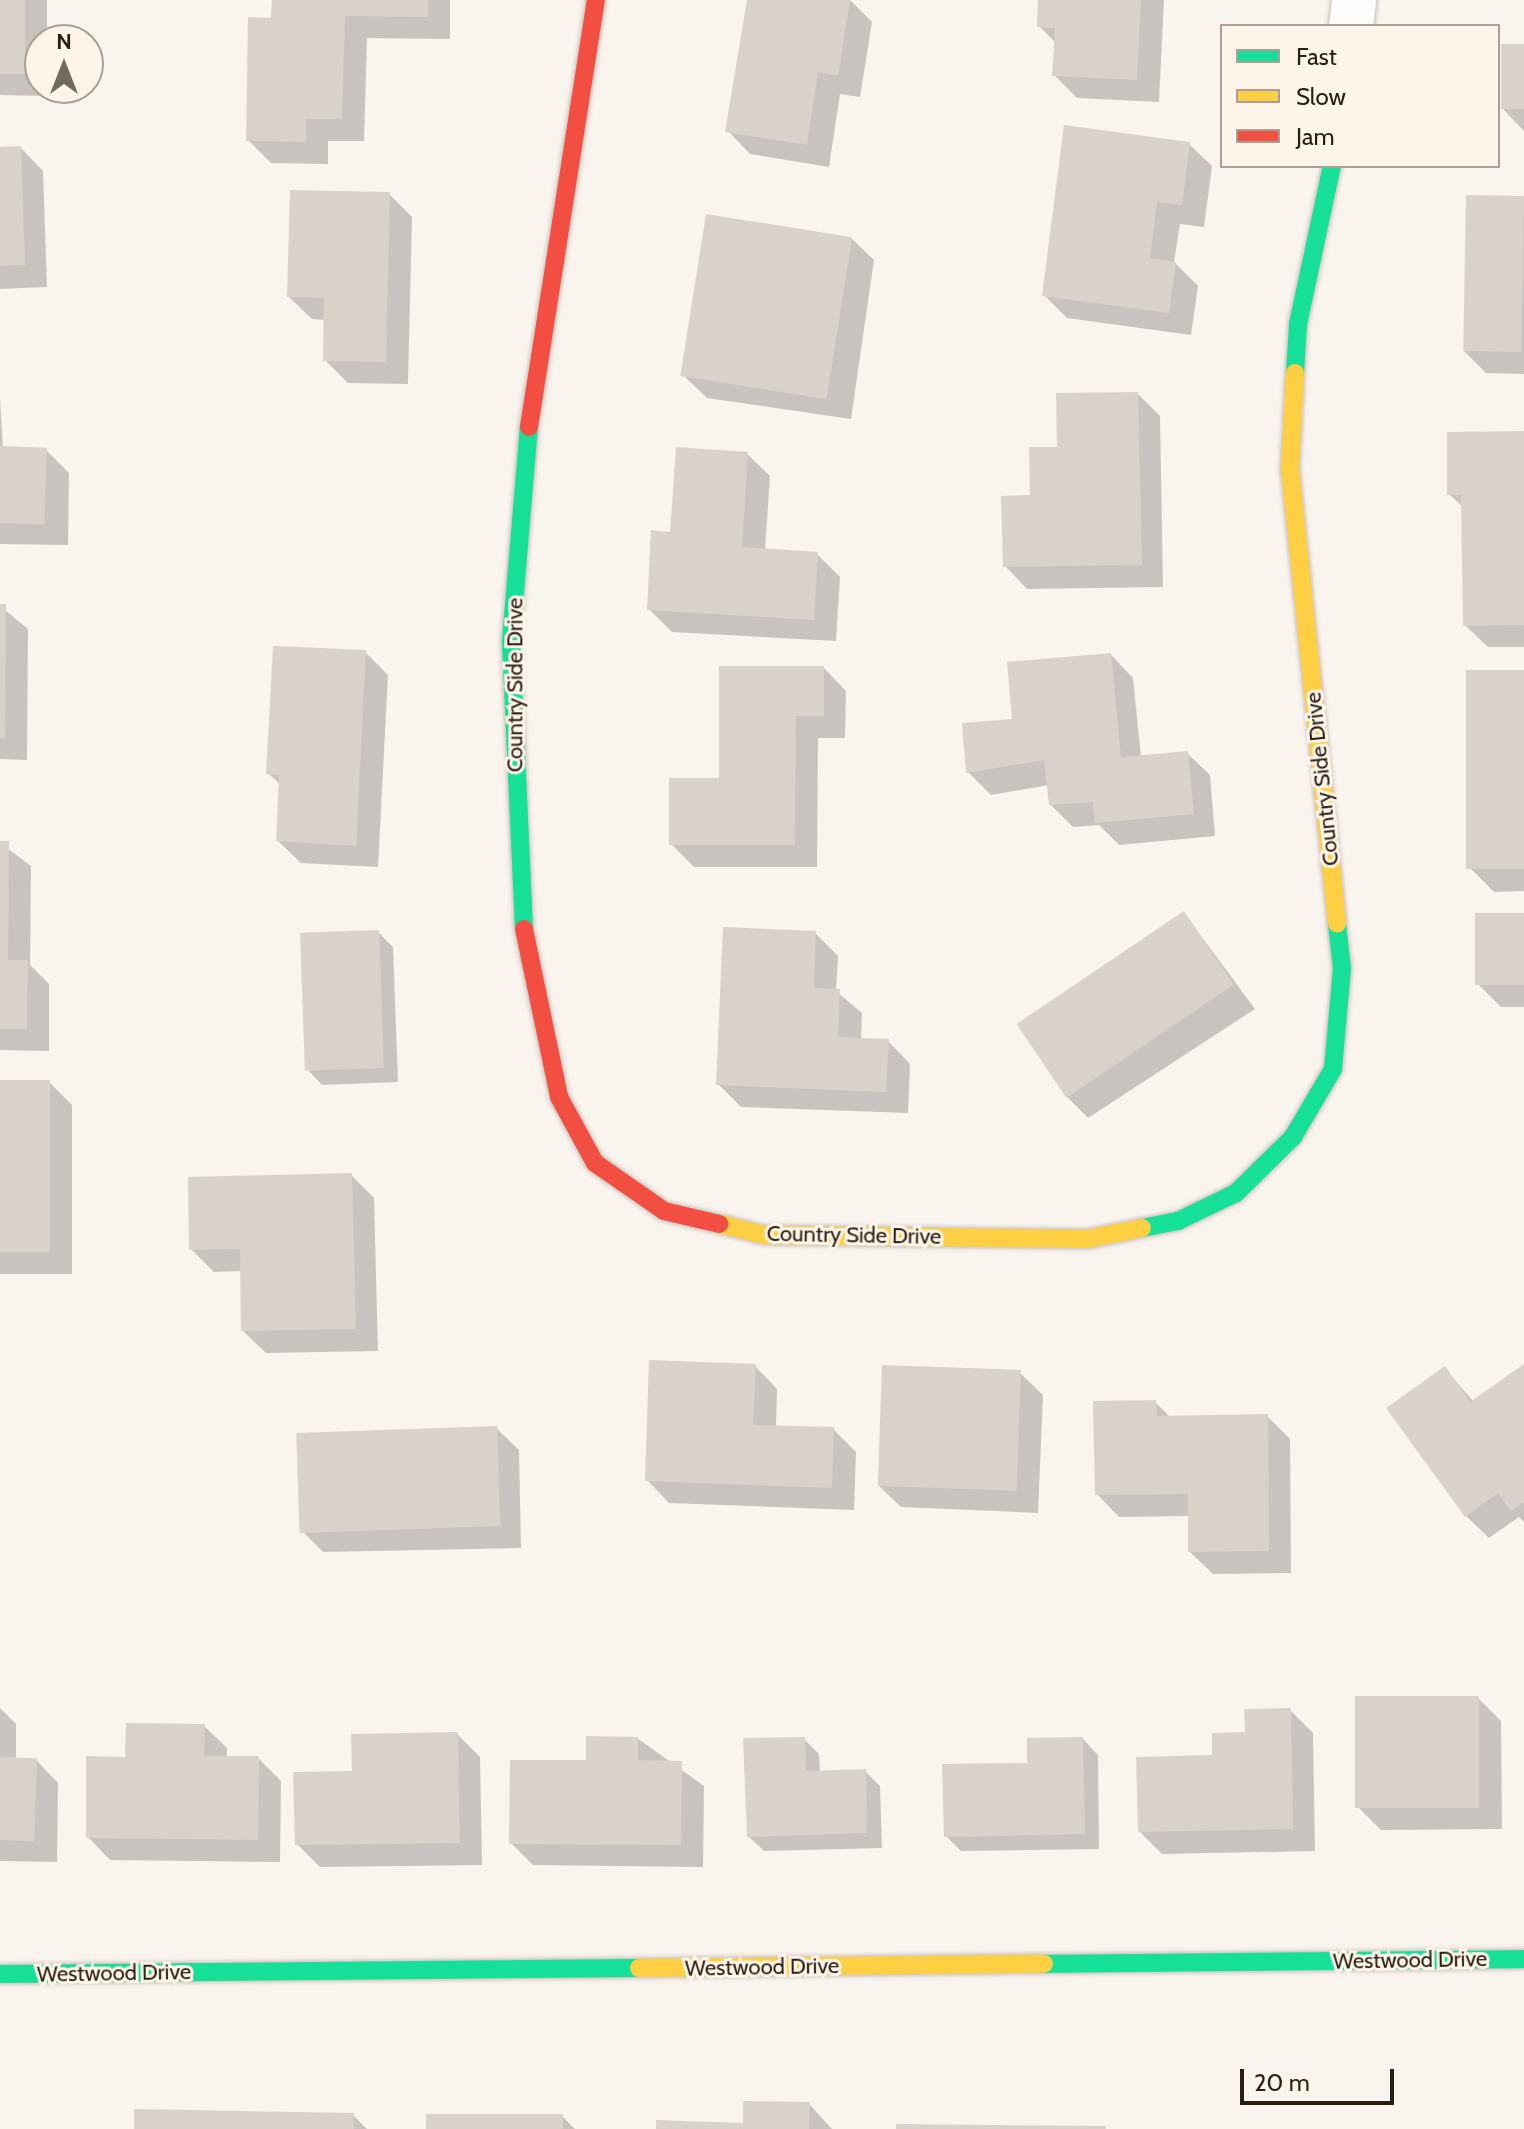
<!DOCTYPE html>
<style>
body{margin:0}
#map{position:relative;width:1524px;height:2129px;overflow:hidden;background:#faf4ee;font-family:Cabin,sans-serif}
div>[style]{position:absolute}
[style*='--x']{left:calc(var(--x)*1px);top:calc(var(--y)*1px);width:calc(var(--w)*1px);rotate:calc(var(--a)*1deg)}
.shadow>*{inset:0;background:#0003}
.building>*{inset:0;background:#d9d2ca;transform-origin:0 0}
.roads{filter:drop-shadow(0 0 2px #c7c0b8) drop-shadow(0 0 2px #c7c0b8)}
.street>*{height:44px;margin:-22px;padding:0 22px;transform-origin:22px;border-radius:22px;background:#fefdfc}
.fast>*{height:18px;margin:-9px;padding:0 9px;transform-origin:9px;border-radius:9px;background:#16e098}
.slow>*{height:18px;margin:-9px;padding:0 9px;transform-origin:9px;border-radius:9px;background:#ffcf43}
.jam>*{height:18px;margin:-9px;padding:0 9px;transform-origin:9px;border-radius:9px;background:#f24e42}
span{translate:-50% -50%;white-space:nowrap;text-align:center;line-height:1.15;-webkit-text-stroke:6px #fff4e9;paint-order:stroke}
.street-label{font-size:22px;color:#291f15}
.legend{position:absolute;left:1220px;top:24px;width:280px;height:144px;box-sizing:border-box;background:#fff4e9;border:2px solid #a99f94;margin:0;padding:10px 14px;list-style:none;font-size:24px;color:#291f15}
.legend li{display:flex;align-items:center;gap:16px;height:40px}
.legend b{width:40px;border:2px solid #a99f94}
.north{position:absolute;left:24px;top:24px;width:80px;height:80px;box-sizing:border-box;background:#fff4e9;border:2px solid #a99f94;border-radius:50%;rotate:0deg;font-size:22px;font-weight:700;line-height:32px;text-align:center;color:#291f15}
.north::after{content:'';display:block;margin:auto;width:28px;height:36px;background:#726a61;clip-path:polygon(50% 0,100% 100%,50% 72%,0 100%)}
.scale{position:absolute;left:1240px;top:2069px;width:154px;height:36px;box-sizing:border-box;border:4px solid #291f15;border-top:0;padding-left:10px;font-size:24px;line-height:28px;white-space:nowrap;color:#291f15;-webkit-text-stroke:6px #fff4e9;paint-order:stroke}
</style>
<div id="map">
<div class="shadow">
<i style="clip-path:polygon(0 0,47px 0,47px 40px,40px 40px,46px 96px,0 95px)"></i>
<i style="clip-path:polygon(274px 0,450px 0,450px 39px,367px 38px,364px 141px,328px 141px,328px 164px,271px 163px,248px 140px)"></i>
<i style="clip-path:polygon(749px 0,850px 0,872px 22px,860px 97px,840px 94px,829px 167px,750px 154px,728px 131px)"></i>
<i style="clip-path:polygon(1040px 0,1164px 0,1159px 102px,1077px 98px,1054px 75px,1056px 43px,1039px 26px)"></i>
<i style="clip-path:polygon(1524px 46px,1524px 131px,1502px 108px)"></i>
<i style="clip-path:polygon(1189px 144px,1212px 166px,1204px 227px,1180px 224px,1174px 262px,1198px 286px,1191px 335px,1067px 318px,1044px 295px)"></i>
<i style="clip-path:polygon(21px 148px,43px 171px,47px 287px,0 289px,0 149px)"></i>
<i style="clip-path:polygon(389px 194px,412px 217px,408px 384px,348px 383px,325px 360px,326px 320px,312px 319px,289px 297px)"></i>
<i style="clip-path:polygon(1524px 198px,1524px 374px,1486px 373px,1464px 351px)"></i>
<i style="clip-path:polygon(851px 238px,874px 260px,851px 419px,707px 398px,684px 376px)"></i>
<i style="clip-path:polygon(1138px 394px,1160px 416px,1163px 587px,1027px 589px,1005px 566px,1059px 448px)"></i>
<i style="clip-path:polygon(0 397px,3px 449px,46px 450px,69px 473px,68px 545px,0 544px)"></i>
<i style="clip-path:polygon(1524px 433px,1524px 647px,1488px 647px,1465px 625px,1463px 507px,1449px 494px)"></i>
<i style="clip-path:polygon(747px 454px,770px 476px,765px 550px,817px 554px,840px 577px,836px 641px,672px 632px,649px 609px,672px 534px)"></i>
<i style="clip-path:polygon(0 606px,28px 629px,27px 760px,0 759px)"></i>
<i style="clip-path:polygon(365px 652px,388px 675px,378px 867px,301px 863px,278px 841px,281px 785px,268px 773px)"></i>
<i style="clip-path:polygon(1111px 655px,1133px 678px,1141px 757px,1187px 753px,1210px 775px,1215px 836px,1119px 845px,1099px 825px,1073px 827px,1051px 805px,1049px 785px,991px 795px,968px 772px,1015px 721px)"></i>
<i style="clip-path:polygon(824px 668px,846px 691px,845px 738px,818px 738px,817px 867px,694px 867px,671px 844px)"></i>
<i style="clip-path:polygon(1524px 672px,1524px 891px,1494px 892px,1471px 869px)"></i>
<i style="clip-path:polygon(0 843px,31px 866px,30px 965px,49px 984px,49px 1051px,0 1050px)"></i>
<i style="clip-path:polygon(1184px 913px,1255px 1009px,1088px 1118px,1065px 1095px)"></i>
<i style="clip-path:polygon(1524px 915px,1524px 1007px,1501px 1007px,1478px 984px)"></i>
<i style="clip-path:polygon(378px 932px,393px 947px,398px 1082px,322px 1085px,307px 1069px)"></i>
<i style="clip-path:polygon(815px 933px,838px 956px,836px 991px,862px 1013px,861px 1040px,888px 1041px,910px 1064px,908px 1113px,741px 1107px,718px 1084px)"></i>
<i style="clip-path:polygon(49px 1082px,72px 1105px,72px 1274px,0 1274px,0 1083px)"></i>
<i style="clip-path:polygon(351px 1175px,374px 1198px,378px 1351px,266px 1353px,243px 1331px,242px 1271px,214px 1272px,191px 1249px)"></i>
<i style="clip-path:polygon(755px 1366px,777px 1389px,776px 1427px,833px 1429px,856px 1452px,854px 1510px,669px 1503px,647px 1480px)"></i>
<i style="clip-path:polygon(1524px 1367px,1524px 1522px,1519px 1517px,1489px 1538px,1466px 1516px,1445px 1369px,1474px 1402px)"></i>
<i style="clip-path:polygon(1020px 1373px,1043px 1395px,1038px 1513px,901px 1507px,878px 1485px)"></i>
<i style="clip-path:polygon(1155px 1402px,1171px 1418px,1267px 1416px,1290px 1439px,1291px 1573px,1213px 1574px,1190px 1552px,1190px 1516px,1119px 1517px,1097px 1494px)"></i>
<i style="clip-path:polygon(496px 1428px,519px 1450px,521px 1548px,323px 1552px,300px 1529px)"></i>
<i style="clip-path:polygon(1478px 1698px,1501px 1721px,1502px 1829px,1381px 1830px,1358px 1807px)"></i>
<i style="clip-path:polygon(0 1708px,16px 1724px,16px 1760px,36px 1760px,58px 1783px,57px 1862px,0 1861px)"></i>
<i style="clip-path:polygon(1290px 1710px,1313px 1733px,1315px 1851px,1162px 1854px,1140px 1832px,1215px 1757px)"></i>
<i style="clip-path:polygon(204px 1726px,227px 1748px,227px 1758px,258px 1758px,281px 1781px,280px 1862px,110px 1860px,88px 1837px,127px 1759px)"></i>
<i style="clip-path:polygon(457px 1734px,480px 1757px,482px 1865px,320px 1867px,297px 1844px,354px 1773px)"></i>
<i style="clip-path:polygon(637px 1738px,704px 1786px,703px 1867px,533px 1865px,511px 1843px,588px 1762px)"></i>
<i style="clip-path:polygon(804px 1739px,819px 1754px,820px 1772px,865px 1771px,880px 1786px,882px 1848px,764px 1851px,748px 1836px)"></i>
<i style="clip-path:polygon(1083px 1739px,1098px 1755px,1099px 1849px,961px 1851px,946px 1836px,1029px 1765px)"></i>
<i style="clip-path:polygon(809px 2104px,832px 2129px,658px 2129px,745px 2125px)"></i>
<i style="clip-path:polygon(353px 2115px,367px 2129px,136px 2129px)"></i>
<i style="clip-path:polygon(562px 2116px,575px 2129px,428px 2129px)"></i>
</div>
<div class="building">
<i style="left:0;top:0;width:25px;height:74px"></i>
<i style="clip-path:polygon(272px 0,428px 0,428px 17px,345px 16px,342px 119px,306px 119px,306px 142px,246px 141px,248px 17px,271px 18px)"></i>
<i style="clip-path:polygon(747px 0,850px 0,838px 76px,818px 72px,807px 145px,725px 132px)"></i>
<i style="clip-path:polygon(1038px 0,1141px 0,1137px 80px,1052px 76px,1055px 28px,1037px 27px)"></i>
<i style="left:1501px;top:44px;width:23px;height:65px"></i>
<i style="clip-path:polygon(1064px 125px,1190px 142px,1182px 205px,1157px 202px,1150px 258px,1176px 262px,1169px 313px,1042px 296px)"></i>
<i style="clip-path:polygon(21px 146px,25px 265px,0 266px,0 147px)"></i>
<i style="clip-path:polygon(290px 190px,390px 192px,386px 362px,323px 361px,324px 298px,287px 297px)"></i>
<i style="left:1466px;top:195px;width:58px;height:156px;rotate:1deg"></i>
<i style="left:706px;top:214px;width:148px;height:164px;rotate:9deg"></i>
<i style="clip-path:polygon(1138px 392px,1142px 565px,1003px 567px,1001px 496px,1030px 495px,1029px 447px,1057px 447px,1056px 393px)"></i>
<i style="clip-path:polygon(1524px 431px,1524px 625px,1463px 626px,1461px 495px,1447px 495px,1447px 432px)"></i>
<i style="left:0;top:446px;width:47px;height:77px;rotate:2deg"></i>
<i style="clip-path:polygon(676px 447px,748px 452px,742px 547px,818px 552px,814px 620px,647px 610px,651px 530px,670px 532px)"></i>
<i style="clip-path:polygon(0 604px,6px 604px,5px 738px,0 738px)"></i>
<i style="clip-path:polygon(273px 646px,366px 650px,356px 846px,276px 841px,279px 775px,266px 774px)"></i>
<i style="clip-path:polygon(1111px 653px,1121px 757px,1188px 751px,1194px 814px,1095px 823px,1093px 802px,1049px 805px,1044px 760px,966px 773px,962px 723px,1012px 719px,1007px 662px)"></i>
<i style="clip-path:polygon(719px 666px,824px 666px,824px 716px,796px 716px,795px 845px,669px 845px,669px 778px,719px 778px)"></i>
<i style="left:1524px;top:670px;width:199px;height:58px;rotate:90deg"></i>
<i style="clip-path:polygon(0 841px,9px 841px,8px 960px,28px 960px,27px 1029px,0 1029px)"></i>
<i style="left:1184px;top:911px;width:89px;height:202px;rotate:56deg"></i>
<i style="left:1524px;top:913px;width:72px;height:49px;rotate:90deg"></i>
<i style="clip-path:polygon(723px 927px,816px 931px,814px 988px,840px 989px,838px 1037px,889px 1039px,886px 1092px,716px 1085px)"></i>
<i style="left:379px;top:930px;width:138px;height:79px;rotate:88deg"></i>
<i style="left:50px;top:1080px;width:172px;height:50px;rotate:90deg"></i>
<i style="clip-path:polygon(352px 1173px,356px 1329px,241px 1331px,240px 1249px,189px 1250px,188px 1177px)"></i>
<i style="clip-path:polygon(649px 1360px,756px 1364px,753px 1425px,834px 1427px,832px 1488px,645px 1481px)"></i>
<i style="clip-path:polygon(1524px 1364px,1524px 1502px,1511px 1511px,1498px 1493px,1465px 1517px,1386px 1408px,1445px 1366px,1470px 1402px)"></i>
<i style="left:882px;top:1365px;width:139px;height:121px;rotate:2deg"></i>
<i style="clip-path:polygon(1156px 1400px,1157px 1416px,1268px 1414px,1269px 1551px,1188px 1552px,1188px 1494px,1095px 1495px,1093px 1401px)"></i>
<i style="left:497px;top:1426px;width:100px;height:201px;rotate:88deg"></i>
<i style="left:1355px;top:1696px;width:124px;height:112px"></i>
<i style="clip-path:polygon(1291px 1708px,1293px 1829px,1138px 1832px,1136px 1757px,1212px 1755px,1212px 1733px,1245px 1732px,1244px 1709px)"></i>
<i style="clip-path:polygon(126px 1723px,205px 1724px,204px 1756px,259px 1756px,258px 1840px,86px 1838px,86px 1756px,125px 1757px)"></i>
<i style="clip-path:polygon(458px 1732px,460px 1843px,295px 1845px,293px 1772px,352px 1771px,351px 1734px)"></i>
<i style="clip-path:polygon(586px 1736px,638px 1737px,638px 1760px,682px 1761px,681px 1845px,509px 1844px,510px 1760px,586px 1760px)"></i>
<i style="clip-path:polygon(805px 1737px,806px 1771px,866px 1769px,867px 1833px,747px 1837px,743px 1738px)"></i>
<i style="clip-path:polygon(1083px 1737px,1085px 1834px,944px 1837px,942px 1764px,1027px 1763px,1027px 1738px)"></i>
<i style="left:0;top:1757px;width:37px;height:83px;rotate:2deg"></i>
<i style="clip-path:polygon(743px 2101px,810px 2102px,809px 2129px,656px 2129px,656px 2120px,743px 2123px)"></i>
<i style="clip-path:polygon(134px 2109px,354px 2113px,354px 2129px,134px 2129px)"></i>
<i style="left:426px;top:2114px;width:137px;height:15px"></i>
<i style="clip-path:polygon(896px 2124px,1106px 2126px,1106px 2129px,896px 2129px)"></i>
</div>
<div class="roads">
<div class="street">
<i style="--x:1351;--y:26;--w:26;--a:-83"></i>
</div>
<div class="fast">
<i style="--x:1295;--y:373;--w:49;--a:-86.5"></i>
<i style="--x:1298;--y:324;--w:162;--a:-77.9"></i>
<i style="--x:524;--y:929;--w:289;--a:-92.6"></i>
<i style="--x:511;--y:640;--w:214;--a:-85.2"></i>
<i style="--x:1142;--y:1228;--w:37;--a:-11"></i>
<i style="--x:1178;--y:1221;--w:64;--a:-25.8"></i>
<i style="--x:1236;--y:1193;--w:80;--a:-44.5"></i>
<i style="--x:1293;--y:1137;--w:79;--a:-59.5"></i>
<i style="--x:1333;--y:1069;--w:100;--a:-84.9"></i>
<i style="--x:1342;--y:969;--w:45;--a:-96.3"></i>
<i style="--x:1044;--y:1964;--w:480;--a:-0.6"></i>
<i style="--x:0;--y:1974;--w:639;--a:-0.54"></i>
</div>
<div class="slow">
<i style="--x:1295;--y:373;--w:95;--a:93"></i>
<i style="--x:1290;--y:468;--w:458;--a:84.1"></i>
<i style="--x:720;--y:1224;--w:45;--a:14"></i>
<i style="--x:764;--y:1235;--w:323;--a:0.7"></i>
<i style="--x:1087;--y:1239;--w:56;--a:-11.3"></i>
<i style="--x:639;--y:1968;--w:405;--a:-0.6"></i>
</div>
<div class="jam">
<i style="--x:529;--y:427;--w:432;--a:-81.1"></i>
<i style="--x:524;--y:929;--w:172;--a:78.2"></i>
<i style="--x:559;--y:1097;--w:75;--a:61.4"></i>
<i style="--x:595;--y:1163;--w:84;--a:34.8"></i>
<i style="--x:664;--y:1211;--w:57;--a:13.1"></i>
</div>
</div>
<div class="street-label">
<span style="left:515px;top:685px;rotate:-90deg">Country Side Drive</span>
<span style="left:1322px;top:779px;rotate:-96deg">Country Side Drive</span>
<span style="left:854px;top:1235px;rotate:1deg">Country Side Drive</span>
<span style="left:1410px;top:1960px;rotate:-1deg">Westwood Drive</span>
<span style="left:762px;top:1967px;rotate:-1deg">Westwood Drive</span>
<span style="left:114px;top:1973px;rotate:-1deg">Westwood Drive</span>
</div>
<ul class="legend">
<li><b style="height:10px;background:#16e098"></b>Fast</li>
<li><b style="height:10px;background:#ffcf43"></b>Slow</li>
<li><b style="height:10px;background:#f24e42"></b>Jam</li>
</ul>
<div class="north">N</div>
<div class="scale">20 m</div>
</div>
